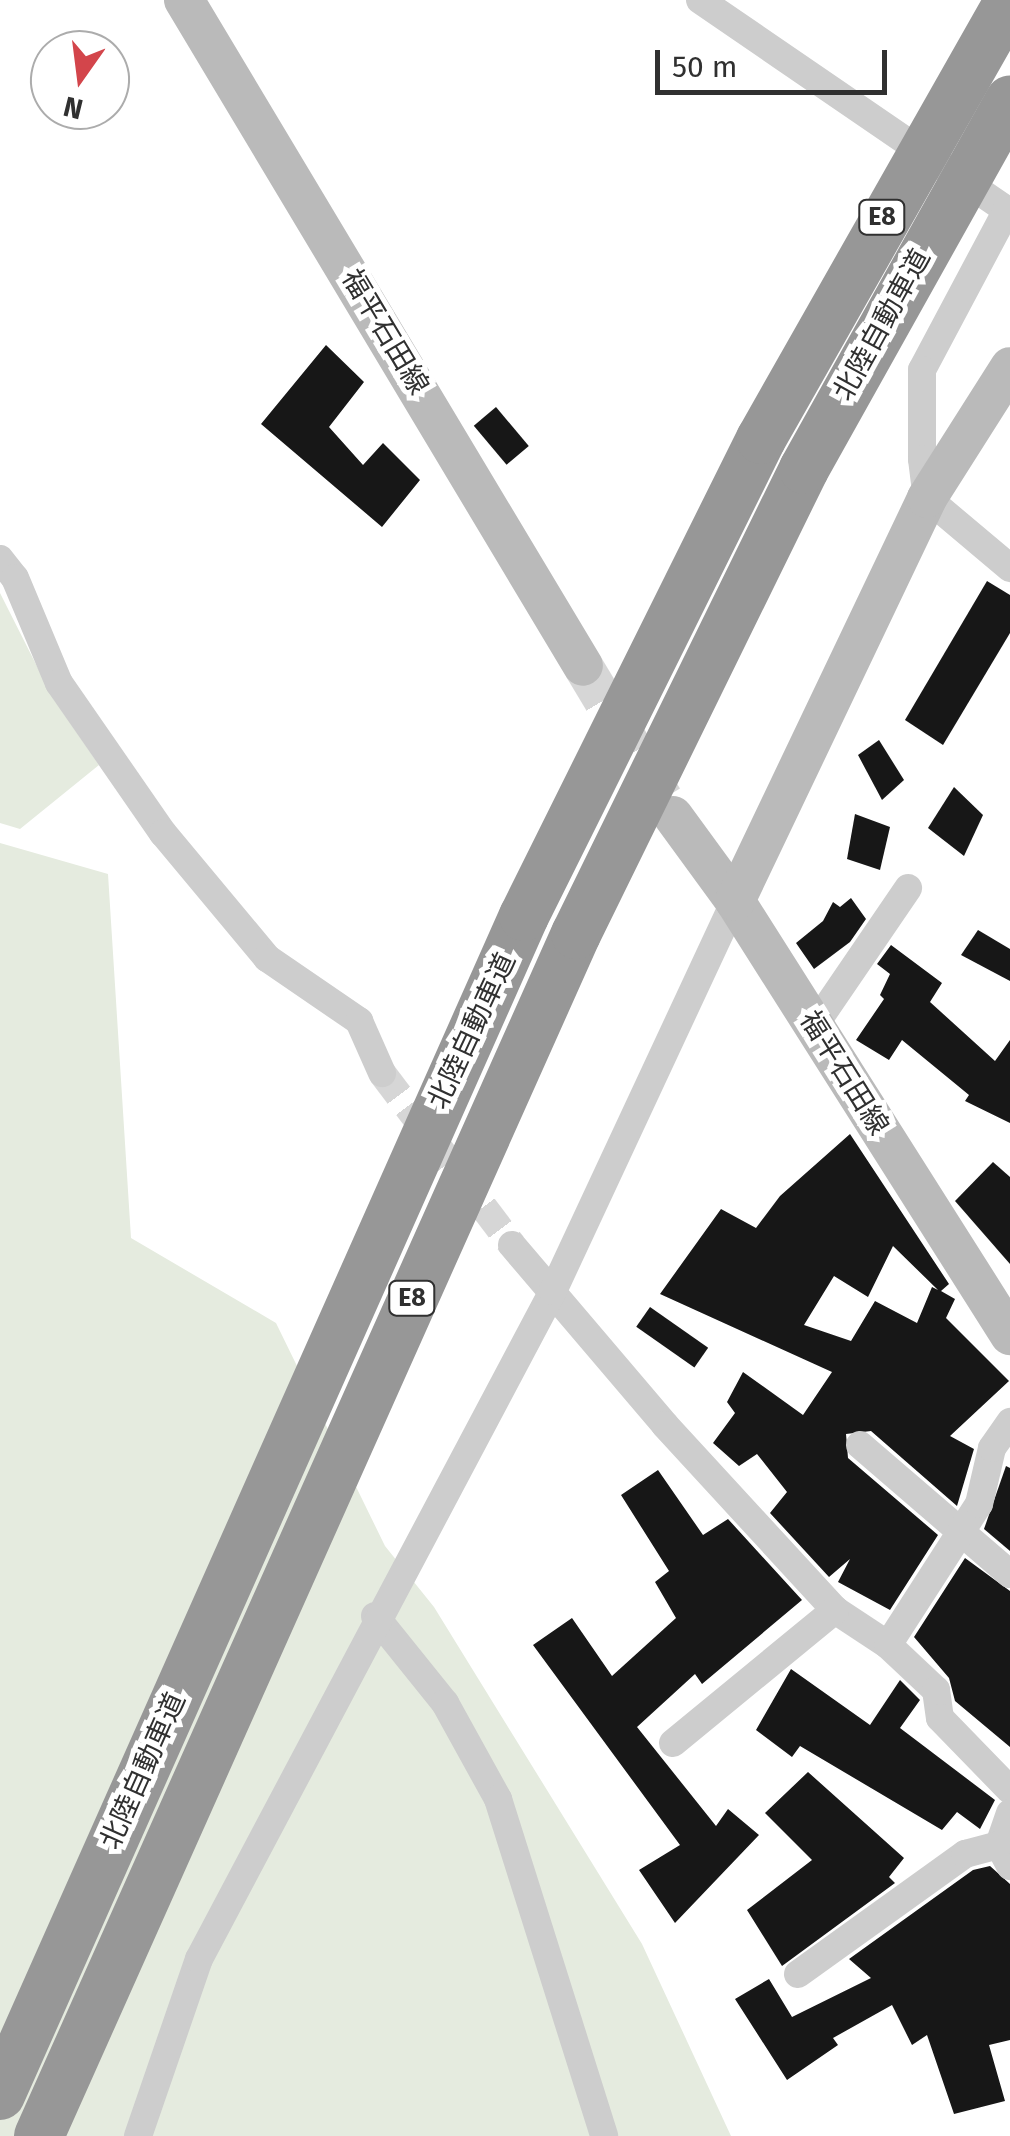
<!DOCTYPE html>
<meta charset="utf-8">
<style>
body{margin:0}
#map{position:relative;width:1010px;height:2136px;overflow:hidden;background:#fff;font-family:"Fira Sans","Noto Sans JP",sans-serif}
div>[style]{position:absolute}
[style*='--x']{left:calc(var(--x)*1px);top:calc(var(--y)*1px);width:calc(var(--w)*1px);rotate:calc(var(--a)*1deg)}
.green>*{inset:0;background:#e5ebdf}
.building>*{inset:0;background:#171717;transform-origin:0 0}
.street-tunnel>*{height:28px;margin-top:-14px;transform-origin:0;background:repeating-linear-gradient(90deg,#d6d6d6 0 28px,transparent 0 42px)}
.secondary-tunnel>*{height:40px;margin-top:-20px;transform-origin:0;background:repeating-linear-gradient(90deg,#d6d6d6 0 40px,transparent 0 60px)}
.street>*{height:28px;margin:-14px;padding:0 14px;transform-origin:14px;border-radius:14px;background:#cdcdcd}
.secondary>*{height:40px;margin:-20px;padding:0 20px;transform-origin:20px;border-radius:20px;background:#bababa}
.highway>*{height:50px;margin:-25px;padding:0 25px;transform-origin:25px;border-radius:25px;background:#979797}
.highway-bridge>*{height:50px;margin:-25px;padding:0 25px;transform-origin:25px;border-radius:25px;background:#979797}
span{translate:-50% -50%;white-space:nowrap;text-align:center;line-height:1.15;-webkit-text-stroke:10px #fff;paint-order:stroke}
.shield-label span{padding:2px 8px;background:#fff;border:2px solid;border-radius:8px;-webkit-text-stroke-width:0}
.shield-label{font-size:25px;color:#303030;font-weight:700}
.street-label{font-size:28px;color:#303030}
.north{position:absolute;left:30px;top:30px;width:100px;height:100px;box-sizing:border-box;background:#fff;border:2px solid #acacac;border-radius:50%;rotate:194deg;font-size:28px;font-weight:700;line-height:40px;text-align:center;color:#303030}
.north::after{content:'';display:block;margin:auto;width:35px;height:45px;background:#d3454b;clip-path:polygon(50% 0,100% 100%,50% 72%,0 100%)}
.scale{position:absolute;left:655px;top:50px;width:232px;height:45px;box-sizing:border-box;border:5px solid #303030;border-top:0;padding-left:12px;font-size:30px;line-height:35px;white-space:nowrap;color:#303030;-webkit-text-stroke:8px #fff;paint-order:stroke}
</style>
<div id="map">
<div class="green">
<i style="clip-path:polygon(0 593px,53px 698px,99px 765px,20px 829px,0 823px)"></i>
<i style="clip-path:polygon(0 843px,108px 874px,131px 1238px,276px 1323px,385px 1546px,434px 1607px,642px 1944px,731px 2136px,0 2136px)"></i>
</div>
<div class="building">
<i style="clip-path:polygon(326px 345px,364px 382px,329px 427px,363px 465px,383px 443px,420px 480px,382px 527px,261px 424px)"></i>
<i style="left:496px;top:407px;width:51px;height:29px;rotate:50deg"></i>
<i style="clip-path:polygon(987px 581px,1010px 595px,1010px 633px,943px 745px,905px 720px)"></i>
<i style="clip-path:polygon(879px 740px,904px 780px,882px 800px,858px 755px)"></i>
<i style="clip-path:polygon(954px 787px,983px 815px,964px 856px,928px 828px)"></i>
<i style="clip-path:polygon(855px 814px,890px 827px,880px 870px,847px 859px)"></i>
<i style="clip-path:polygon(851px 898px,866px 919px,850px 942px,814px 969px,796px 943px,823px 921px,833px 902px,840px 907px)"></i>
<i style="clip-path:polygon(978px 930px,1010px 949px,1010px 981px,961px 955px)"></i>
<i style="clip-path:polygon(891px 945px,942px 983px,930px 1002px,995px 1061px,1010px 1040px,1010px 1123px,965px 1101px,969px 1095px,902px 1040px,889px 1060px,856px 1040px,884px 999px,880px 995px,890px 974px,877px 964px)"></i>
<i style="clip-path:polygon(evenodd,850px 1134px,949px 1284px,941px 1291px,955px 1299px,946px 1318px,1009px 1381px,950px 1436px,974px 1449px,957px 1506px,871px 1431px,846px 1434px,848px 1458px,938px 1535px,890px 1610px,838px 1582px,850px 1559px,829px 1577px,770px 1513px,787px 1492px,757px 1454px,739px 1466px,713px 1443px,735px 1413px,727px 1402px,743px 1372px,803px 1415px,832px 1372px,660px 1294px,721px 1209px,756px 1228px,780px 1196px,850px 1134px,893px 1246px,938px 1290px,932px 1287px,917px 1323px,875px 1301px,851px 1341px,804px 1325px,834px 1276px,868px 1297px,893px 1246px)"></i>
<i style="clip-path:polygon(993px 1162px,1010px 1177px,1010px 1264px,955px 1201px)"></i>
<i style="left:650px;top:1307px;width:71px;height:24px;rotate:35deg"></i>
<i style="clip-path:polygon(1006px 1466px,1010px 1468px,1010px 1551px,984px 1529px)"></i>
<i style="clip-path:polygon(658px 1470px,703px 1535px,728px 1519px,802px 1600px,702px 1684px,695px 1674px,637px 1727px,716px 1826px,728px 1809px,759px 1835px,675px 1923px,639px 1870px,680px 1845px,533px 1645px,572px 1618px,612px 1676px,676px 1618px,655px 1582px,669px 1571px,621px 1495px)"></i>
<i style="clip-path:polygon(965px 1558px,1010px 1591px,1010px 1747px,955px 1701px,949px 1678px,914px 1637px)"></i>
<i style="clip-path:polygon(791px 1669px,870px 1725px,900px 1680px,920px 1700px,900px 1728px,995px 1800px,980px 1829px,957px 1812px,942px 1830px,800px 1746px,792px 1757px,756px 1730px)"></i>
<i style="clip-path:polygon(808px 1772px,904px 1858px,889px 1877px,895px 1883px,782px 1966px,747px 1910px,812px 1860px,765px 1813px)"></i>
<i style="clip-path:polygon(990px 1866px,1010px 1884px,1010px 2040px,989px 2045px,1005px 2101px,954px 2114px,927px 2035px,912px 2045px,892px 2005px,833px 2038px,838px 2045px,787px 2080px,735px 1999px,769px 1979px,792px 2017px,871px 1978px,849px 1959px,973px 1870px)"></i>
</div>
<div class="street-tunnel">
<i style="--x:382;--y:1073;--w:216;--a:52.9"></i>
</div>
<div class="secondary-tunnel">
<i style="--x:583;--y:666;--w:155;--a:59"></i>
</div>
<div class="street">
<i style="--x:700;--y:0;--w:372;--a:34.4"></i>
<i style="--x:1007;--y:210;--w:181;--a:118"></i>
<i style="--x:922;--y:370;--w:89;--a:90"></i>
<i style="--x:922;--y:459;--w:39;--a:83"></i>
<i style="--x:927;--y:498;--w:109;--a:40.1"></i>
<i style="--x:0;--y:559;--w:24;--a:52"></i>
<i style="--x:15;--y:578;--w:114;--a:67.3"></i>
<i style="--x:59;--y:683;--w:183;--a:55.3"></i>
<i style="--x:163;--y:833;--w:163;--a:50.2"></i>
<i style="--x:267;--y:958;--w:112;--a:34.4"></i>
<i style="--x:359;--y:1021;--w:57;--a:66.1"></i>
<i style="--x:814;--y:1026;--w:167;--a:-55.7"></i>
<i style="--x:512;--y:1245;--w:236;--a:49.6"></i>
<i style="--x:665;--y:1425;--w:251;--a:47.4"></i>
<i style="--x:835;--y:1610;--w:64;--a:33.4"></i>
<i style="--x:888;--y:1645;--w:66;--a:43.2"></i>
<i style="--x:936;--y:1690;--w:28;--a:82"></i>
<i style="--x:940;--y:1718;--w:100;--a:45.8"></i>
<i style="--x:860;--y:1445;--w:198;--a:40.7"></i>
<i style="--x:375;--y:1616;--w:112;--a:51.2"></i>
<i style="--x:445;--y:1703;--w:110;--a:61.1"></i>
<i style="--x:498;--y:1799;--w:353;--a:72.5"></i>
<i style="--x:888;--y:1645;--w:168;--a:-57.2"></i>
<i style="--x:979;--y:1504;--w:57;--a:-76.9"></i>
<i style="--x:992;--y:1448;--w:32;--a:-55"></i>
<i style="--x:673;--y:1743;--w:210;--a:-39.4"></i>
<i style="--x:1010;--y:1813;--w:34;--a:109"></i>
<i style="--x:999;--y:1845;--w:24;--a:62"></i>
<i style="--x:798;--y:1974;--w:206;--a:-35.7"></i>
<i style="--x:965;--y:1854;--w:35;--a:-15"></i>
<i style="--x:138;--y:2136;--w:187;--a:-71"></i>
<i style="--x:199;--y:1959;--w:756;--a:-62.08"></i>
<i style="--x:553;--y:1291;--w:430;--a:-65"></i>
</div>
<div class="secondary">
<i style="--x:184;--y:0;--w:776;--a:59.07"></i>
<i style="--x:673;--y:816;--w:105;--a:53.9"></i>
<i style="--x:735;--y:901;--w:514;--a:57.64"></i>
<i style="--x:735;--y:901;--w:446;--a:-64.5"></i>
<i style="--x:927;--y:498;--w:155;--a:-57.6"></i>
</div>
<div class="highway">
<i style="--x:0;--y:2095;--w:1290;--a:-66.04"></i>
<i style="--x:524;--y:916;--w:533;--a:-63.58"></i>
<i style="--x:39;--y:2136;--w:1317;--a:-65.93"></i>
<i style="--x:576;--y:934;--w:518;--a:-63.88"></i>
</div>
<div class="highway-bridge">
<i style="--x:761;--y:439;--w:505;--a:-60.44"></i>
<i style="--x:804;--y:469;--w:422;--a:-60.8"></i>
</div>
<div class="shield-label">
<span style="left:882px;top:217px">E8</span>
<span style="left:412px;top:1298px">E8</span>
</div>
<div class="street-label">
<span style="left:882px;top:325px;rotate:-61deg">北陸自動車道</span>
<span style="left:385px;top:332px;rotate:59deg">福平石田線</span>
<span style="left:472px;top:1031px;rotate:-65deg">北陸自動車道</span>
<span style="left:844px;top:1073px;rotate:58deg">福平石田線</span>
<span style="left:143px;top:1771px;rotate:-66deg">北陸自動車道</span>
</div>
<div class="north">N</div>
<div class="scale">50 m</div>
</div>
